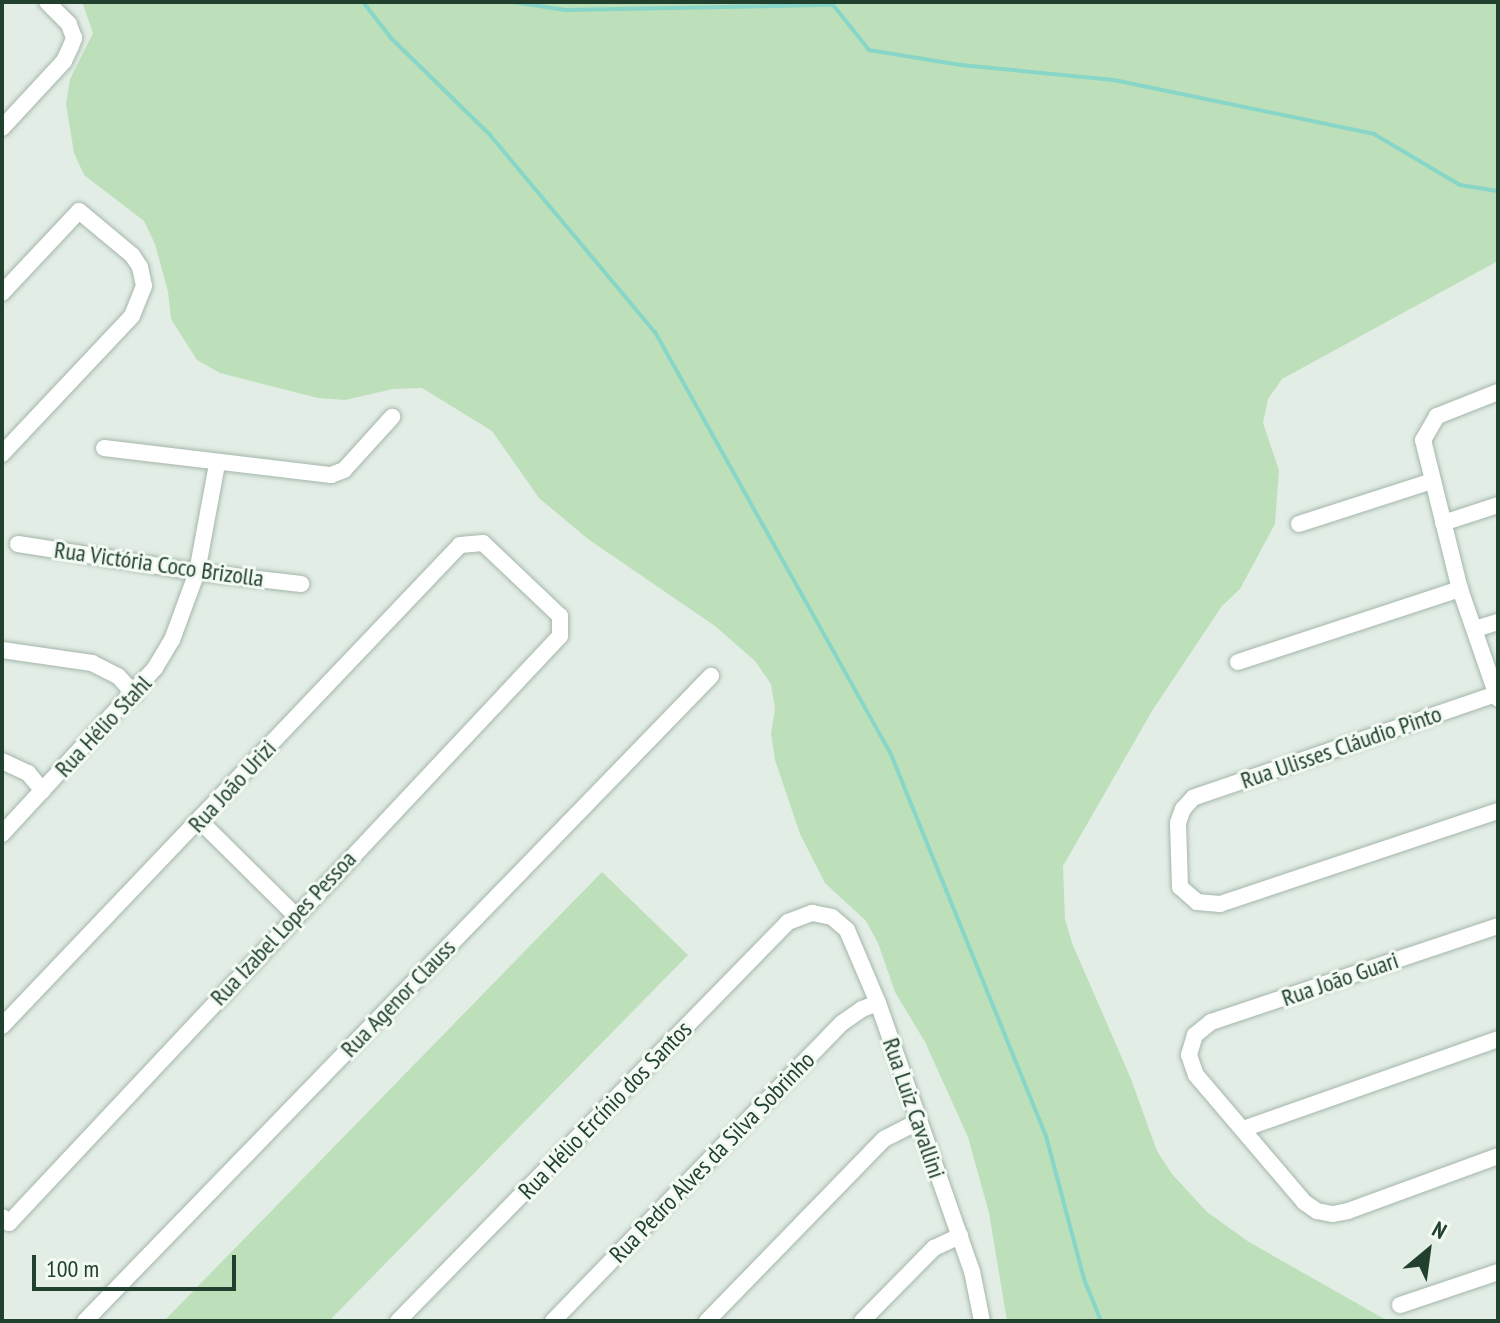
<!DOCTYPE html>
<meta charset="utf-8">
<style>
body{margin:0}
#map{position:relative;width:1500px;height:1323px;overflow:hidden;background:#e2ede5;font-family:"PT Sans Narrow",sans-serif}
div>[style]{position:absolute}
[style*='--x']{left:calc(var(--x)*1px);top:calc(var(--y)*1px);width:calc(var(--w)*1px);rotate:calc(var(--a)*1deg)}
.green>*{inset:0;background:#bde0ba}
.stream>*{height:4px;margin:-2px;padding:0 2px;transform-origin:2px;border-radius:2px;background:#87d6c7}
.roads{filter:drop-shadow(0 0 2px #a4b6aa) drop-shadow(0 0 2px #a4b6aa)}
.minor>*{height:16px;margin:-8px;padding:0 8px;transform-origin:8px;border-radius:8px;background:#fff}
span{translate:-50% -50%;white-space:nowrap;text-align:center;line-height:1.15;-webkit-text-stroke:6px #f3faf4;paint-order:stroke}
.street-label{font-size:24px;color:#21402d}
.frame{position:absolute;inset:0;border:4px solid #21402d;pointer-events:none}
.north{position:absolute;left:1388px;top:1211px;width:80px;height:80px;-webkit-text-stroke:6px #f3faf4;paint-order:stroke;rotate:29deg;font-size:22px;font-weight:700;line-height:32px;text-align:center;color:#21402d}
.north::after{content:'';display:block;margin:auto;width:28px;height:36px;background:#21402d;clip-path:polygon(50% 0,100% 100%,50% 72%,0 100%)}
.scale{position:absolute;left:32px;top:1255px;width:204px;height:36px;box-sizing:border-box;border:4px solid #21402d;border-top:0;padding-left:10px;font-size:24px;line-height:28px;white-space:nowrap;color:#21402d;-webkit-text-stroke:6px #f3faf4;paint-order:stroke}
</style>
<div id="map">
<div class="green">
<i style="clip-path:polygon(82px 2px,1498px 2px,1498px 261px,1282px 379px,1268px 399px,1263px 423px,1279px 470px,1275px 524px,1240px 589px,1222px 606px,1152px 711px,1063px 866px,1065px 919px,1072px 943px,1131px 1079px,1157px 1151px,1172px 1174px,1207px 1212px,1249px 1242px,1388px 1321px,1007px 1321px,989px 1213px,968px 1137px,925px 1042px,895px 992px,878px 943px,866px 921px,825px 883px,800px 834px,775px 760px,771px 733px,775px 709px,771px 684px,755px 661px,715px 626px,588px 539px,539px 498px,492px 431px,422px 388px,393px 389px,345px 400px,318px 398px,220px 373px,197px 360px,171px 319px,168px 292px,155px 244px,144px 221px,84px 175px,74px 153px,66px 104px,70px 79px,93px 33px)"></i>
<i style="clip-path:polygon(602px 872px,688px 955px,329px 1321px,164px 1321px)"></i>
</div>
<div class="stream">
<i style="--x:363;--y:2;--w:46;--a:52.1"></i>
<i style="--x:391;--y:38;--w:139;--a:44.4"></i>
<i style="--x:490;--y:135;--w:257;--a:50.1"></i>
<i style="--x:655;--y:332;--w:481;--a:60.8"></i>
<i style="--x:890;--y:752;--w:414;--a:67.9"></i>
<i style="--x:1046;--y:1136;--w:148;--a:75.1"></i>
<i style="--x:1084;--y:1279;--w:45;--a:68"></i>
<i style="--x:513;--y:2;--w:53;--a:8.7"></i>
<i style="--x:565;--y:10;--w:268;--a:-1.1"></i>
<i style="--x:833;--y:5;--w:58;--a:51.3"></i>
<i style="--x:869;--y:50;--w:93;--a:9.3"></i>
<i style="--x:961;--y:65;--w:154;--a:5.6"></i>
<i style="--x:1114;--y:80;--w:266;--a:11.7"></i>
<i style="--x:1374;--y:134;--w:100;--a:30.7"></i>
<i style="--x:1460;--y:185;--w:38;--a:9"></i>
</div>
<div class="roads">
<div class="minor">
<i style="--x:2;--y:128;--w:91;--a:-47.2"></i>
<i style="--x:64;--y:61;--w:17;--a:-65"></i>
<i style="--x:71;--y:46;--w:9;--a:-69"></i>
<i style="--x:74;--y:38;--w:15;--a:-110"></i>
<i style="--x:69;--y:24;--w:31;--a:-135"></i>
<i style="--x:2;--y:293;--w:112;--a:-46.8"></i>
<i style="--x:79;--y:211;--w:69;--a:39.7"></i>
<i style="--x:132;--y:255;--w:14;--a:56"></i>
<i style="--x:140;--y:267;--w:19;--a:78"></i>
<i style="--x:144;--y:286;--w:32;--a:112"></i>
<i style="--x:132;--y:316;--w:190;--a:133.3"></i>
<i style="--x:1498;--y:392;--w:66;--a:158.5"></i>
<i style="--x:1437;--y:416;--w:28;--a:120"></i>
<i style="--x:1423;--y:440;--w:154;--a:76.1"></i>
<i style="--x:1460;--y:589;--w:116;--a:70.9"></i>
<i style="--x:104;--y:448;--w:229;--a:6.8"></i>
<i style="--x:331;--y:475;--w:14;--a:-21"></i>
<i style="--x:344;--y:470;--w:72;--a:-47.8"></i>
<i style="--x:1443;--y:523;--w:58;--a:-18.1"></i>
<i style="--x:1299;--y:524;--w:140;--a:-17.9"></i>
<i style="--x:18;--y:544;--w:181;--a:8.9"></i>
<i style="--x:197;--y:572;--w:105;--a:6.6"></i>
<i style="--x:1475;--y:629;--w:24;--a:-17"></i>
<i style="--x:2;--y:650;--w:91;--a:8.2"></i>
<i style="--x:92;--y:663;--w:29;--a:27"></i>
<i style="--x:118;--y:676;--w:25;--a:48"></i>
<i style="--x:1238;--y:662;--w:234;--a:-18.2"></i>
<i style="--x:1496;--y:694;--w:320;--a:161.1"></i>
<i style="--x:1193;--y:798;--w:15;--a:132"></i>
<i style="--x:1183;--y:809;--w:15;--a:110"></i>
<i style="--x:1178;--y:823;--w:64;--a:88.2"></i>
<i style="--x:1180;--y:887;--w:23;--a:41"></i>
<i style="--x:1197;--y:902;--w:23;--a:5"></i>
<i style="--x:1220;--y:904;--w:293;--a:-18.5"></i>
<i style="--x:2;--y:761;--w:29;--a:25"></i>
<i style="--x:28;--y:773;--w:23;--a:50"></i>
<i style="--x:199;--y:820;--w:135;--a:44.7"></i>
<i style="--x:2;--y:834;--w:226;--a:-47.3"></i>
<i style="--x:155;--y:668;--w:33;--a:-59"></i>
<i style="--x:172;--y:640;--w:72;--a:-69.8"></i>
<i style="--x:197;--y:572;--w:110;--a:-79.5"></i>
<i style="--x:1498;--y:926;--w:303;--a:161.5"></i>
<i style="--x:1211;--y:1022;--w:21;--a:141"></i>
<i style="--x:1195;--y:1035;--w:21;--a:107"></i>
<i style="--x:1189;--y:1055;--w:21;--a:71"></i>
<i style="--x:1196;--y:1075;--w:167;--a:49.6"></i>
<i style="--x:1304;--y:1202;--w:16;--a:35"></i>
<i style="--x:1317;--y:1211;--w:16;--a:11"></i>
<i style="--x:1333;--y:1214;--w:15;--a:-11"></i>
<i style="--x:1348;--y:1211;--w:160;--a:-20.1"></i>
<i style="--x:2;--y:1026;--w:664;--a:-46.4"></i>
<i style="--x:460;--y:545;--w:23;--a:-5"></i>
<i style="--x:483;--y:543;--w:106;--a:43.5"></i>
<i style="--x:560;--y:616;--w:20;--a:90"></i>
<i style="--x:560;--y:636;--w:805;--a:133.19"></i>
<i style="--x:9;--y:1223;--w:9;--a:-139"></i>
<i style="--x:1243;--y:1129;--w:270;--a:-19.4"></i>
<i style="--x:1400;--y:1305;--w:103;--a:-18.6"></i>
<i style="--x:85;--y:1321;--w:899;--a:-45.86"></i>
<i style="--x:398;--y:1321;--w:558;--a:-45.65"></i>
<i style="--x:788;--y:922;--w:26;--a:-21"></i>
<i style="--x:812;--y:913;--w:20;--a:11"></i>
<i style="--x:832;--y:917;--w:20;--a:41"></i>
<i style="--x:847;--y:930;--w:79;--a:67"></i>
<i style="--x:878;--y:1003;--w:284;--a:70.7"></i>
<i style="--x:972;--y:1271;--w:51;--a:78.7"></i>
<i style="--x:553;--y:1321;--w:415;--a:-45.9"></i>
<i style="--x:842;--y:1023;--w:24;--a:-35"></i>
<i style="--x:862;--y:1009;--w:17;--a:-21"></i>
<i style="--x:707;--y:1321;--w:254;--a:-45.8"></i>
<i style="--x:884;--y:1139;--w:38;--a:-27"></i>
<i style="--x:862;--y:1321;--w:103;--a:-45.4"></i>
<i style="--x:934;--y:1248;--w:29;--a:-25"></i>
</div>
</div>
<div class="street-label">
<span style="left:159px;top:564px;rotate:8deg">Rua Victória Coco Brizolla</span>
<span style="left:103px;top:726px;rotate:-47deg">Rua Hélio Stahl</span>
<span style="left:1341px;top:747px;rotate:-19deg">Rua Ulisses Cláudio Pinto</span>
<span style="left:232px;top:786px;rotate:-47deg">Rua João Urizi</span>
<span style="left:283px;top:928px;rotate:-47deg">Rua Izabel Lopes Pessoa</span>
<span style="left:1340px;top:979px;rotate:-19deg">Rua João Guari</span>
<span style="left:398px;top:998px;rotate:-46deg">Rua Agenor Clauss</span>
<span style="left:914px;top:1108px;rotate:71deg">Rua Luiz Cavallini</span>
<span style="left:605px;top:1110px;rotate:-46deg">Rua Hélio Ercínio dos Santos</span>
<span style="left:712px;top:1157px;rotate:-46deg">Rua Pedro Alves da Silva Sobrinho</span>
</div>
<div class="frame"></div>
<div class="north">N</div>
<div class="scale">100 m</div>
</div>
